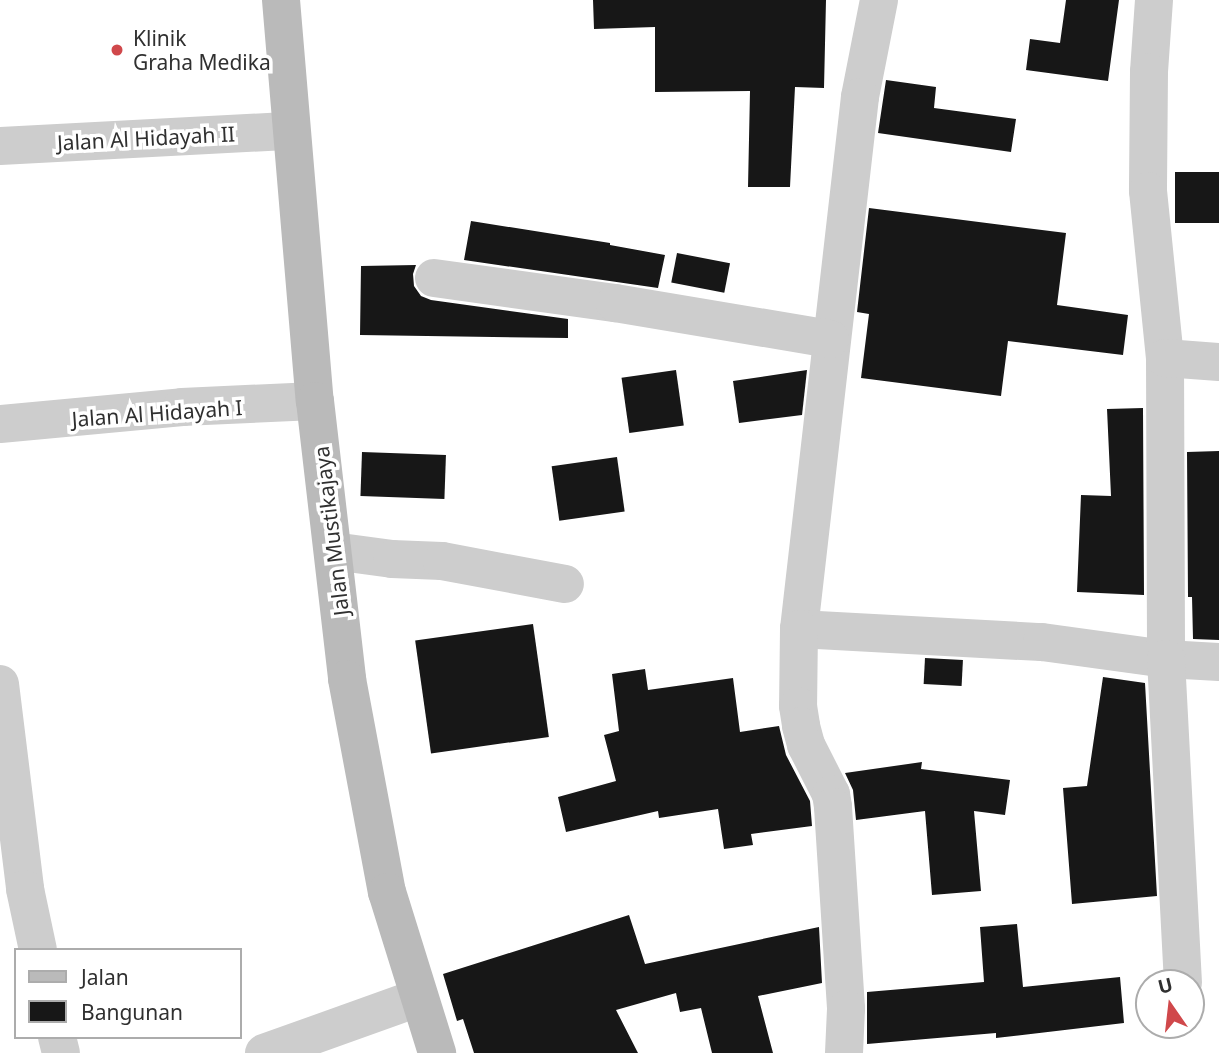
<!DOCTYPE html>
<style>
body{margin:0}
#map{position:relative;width:1219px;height:1053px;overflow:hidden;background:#fff;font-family:"Noto Sans",sans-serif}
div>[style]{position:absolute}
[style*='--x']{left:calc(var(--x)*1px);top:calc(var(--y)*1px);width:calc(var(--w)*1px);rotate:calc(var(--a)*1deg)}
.building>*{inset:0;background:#171717;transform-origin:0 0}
.minor>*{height:38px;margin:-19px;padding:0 19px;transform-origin:19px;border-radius:19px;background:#cdcdcd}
.secondary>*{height:38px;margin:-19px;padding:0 19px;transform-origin:19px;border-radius:19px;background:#bababa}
.dots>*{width:19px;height:19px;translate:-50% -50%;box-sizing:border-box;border:4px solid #fff;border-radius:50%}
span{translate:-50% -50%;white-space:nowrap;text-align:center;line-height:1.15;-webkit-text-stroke:7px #fff;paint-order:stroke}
.poi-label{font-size:21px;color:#303030}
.left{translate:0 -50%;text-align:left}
.street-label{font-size:21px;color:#303030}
.legend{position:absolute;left:14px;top:948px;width:228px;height:91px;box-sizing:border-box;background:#fff;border:2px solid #acacac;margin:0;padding:9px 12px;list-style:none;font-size:21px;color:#303030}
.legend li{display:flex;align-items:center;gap:14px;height:35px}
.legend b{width:35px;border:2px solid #acacac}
.north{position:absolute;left:1135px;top:969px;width:70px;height:70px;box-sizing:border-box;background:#fff;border:2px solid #acacac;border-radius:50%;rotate:346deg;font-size:19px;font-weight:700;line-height:28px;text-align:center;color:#303030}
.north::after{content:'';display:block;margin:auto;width:24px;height:32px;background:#d0484b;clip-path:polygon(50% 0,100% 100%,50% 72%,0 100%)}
</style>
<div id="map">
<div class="building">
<i style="clip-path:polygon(593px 0,826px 0,824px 88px,795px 87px,790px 187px,748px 187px,750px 91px,655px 92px,655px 27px,594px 29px)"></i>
<i style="clip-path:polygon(1066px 0,1119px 0,1108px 81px,1026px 70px,1030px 39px,1060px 43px)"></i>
<i style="clip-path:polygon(886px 80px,936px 87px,934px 108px,1016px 119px,1011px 152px,878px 133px)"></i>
<i style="left:1219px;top:172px;width:51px;height:44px;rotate:90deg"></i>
<i style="clip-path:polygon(869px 208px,1066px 233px,1057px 305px,1128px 315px,1123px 355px,1008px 341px,1001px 396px,861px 378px,869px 314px,857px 312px)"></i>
<i style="clip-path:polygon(471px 221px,610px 243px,610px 245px,665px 255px,658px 288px,464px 260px)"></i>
<i style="left:677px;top:253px;width:54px;height:30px;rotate:11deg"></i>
<i style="clip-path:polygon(416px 265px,413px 274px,414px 286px,421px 296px,431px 300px,568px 319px,568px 338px,360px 335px,361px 266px)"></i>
<i style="left:676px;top:370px;width:56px;height:55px;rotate:82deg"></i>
<i style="clip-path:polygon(807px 370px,802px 415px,739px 423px,733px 381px)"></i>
<i style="clip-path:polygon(1143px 408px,1144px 595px,1077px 592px,1081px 495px,1111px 496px,1107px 409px)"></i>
<i style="clip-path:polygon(1219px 451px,1219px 640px,1193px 639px,1192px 597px,1188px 597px,1187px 452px)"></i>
<i style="left:362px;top:452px;width:84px;height:44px;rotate:2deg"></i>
<i style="left:617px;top:457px;width:55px;height:66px;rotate:82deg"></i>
<i style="left:533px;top:624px;width:114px;height:119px;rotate:82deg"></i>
<i style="left:925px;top:658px;width:38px;height:26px;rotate:3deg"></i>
<i style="clip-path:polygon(645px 669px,648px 690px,733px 678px,740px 732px,779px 726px,786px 755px,810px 801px,812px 826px,751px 834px,753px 845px,724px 849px,718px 809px,659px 818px,658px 811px,566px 832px,558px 797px,616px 781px,604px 735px,619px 731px,612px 674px)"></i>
<i style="clip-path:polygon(1103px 677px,1145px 683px,1157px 896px,1072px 904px,1063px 788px,1087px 786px)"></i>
<i style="clip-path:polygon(922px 762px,921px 769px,1010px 780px,1005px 815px,974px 811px,981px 891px,932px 895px,925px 811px,856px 820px,853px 790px,845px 773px)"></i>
<i style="clip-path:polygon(629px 915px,645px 964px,819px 927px,822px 983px,758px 996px,773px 1053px,712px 1053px,701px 1008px,680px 1012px,676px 993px,616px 1010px,638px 1053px,474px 1053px,463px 1019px,457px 1021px,443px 974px)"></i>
<i style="clip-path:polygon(1017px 924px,1023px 987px,1120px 977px,1124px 1023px,996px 1038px,996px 1033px,867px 1044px,867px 992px,984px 982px,980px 927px)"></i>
</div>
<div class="minor">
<i style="--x:879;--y:0;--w:99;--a:101.1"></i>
<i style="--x:860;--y:97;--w:535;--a:96.54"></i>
<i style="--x:799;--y:629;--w:243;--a:3.1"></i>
<i style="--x:1042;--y:642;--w:125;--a:7.8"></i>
<i style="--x:1166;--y:659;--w:53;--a:3.2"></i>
<i style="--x:1154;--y:0;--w:72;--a:94"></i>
<i style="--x:1149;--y:72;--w:119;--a:90.5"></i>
<i style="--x:1148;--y:191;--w:168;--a:84.2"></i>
<i style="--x:1165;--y:358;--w:301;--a:89.8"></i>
<i style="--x:1166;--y:659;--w:324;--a:87"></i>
<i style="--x:0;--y:146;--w:291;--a:-3"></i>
<i style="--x:434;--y:278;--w:183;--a:7.9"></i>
<i style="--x:615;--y:303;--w:218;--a:9.5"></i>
<i style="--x:1165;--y:358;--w:54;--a:4.2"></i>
<i style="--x:0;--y:424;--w:183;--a:-5.3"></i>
<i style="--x:182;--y:407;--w:133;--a:-2.6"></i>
<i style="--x:333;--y:551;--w:60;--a:7.7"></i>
<i style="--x:392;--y:559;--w:50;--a:2.3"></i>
<i style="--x:442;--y:561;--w:125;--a:10.6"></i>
<i style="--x:799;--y:629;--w:77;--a:90.7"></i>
<i style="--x:798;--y:706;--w:20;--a:81"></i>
<i style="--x:801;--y:726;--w:20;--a:75"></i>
<i style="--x:806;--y:745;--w:55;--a:63"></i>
<i style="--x:831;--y:794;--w:13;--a:81"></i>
<i style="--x:833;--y:807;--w:202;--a:86.3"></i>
<i style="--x:846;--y:1009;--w:44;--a:92.6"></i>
<i style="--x:0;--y:684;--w:207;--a:83"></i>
<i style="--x:25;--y:889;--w:62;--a:78"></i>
<i style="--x:57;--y:1037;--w:16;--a:76"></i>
<i style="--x:264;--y:1053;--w:164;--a:-19.7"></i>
</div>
<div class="secondary">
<i style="--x:281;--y:0;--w:402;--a:85.2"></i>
<i style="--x:315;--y:401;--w:280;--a:83.4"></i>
<i style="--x:347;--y:679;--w:217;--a:79.4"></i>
<i style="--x:387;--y:892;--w:169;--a:72.7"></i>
</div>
<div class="dots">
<i style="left:117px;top:50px;background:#d0484b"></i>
</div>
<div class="poi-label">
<span class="left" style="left:133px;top:50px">Klinik<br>Graha Medika</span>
</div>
<div class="street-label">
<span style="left:146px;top:138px;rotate:-3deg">Jalan Al Hidayah II</span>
<span style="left:157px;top:413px;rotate:-4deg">Jalan Al Hidayah I</span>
<span style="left:331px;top:531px;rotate:-97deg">Jalan Mustikajaya</span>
</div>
<ul class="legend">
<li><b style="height:9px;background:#bababa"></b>Jalan</li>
<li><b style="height:19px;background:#171717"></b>Bangunan</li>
</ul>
<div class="north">U</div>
</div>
